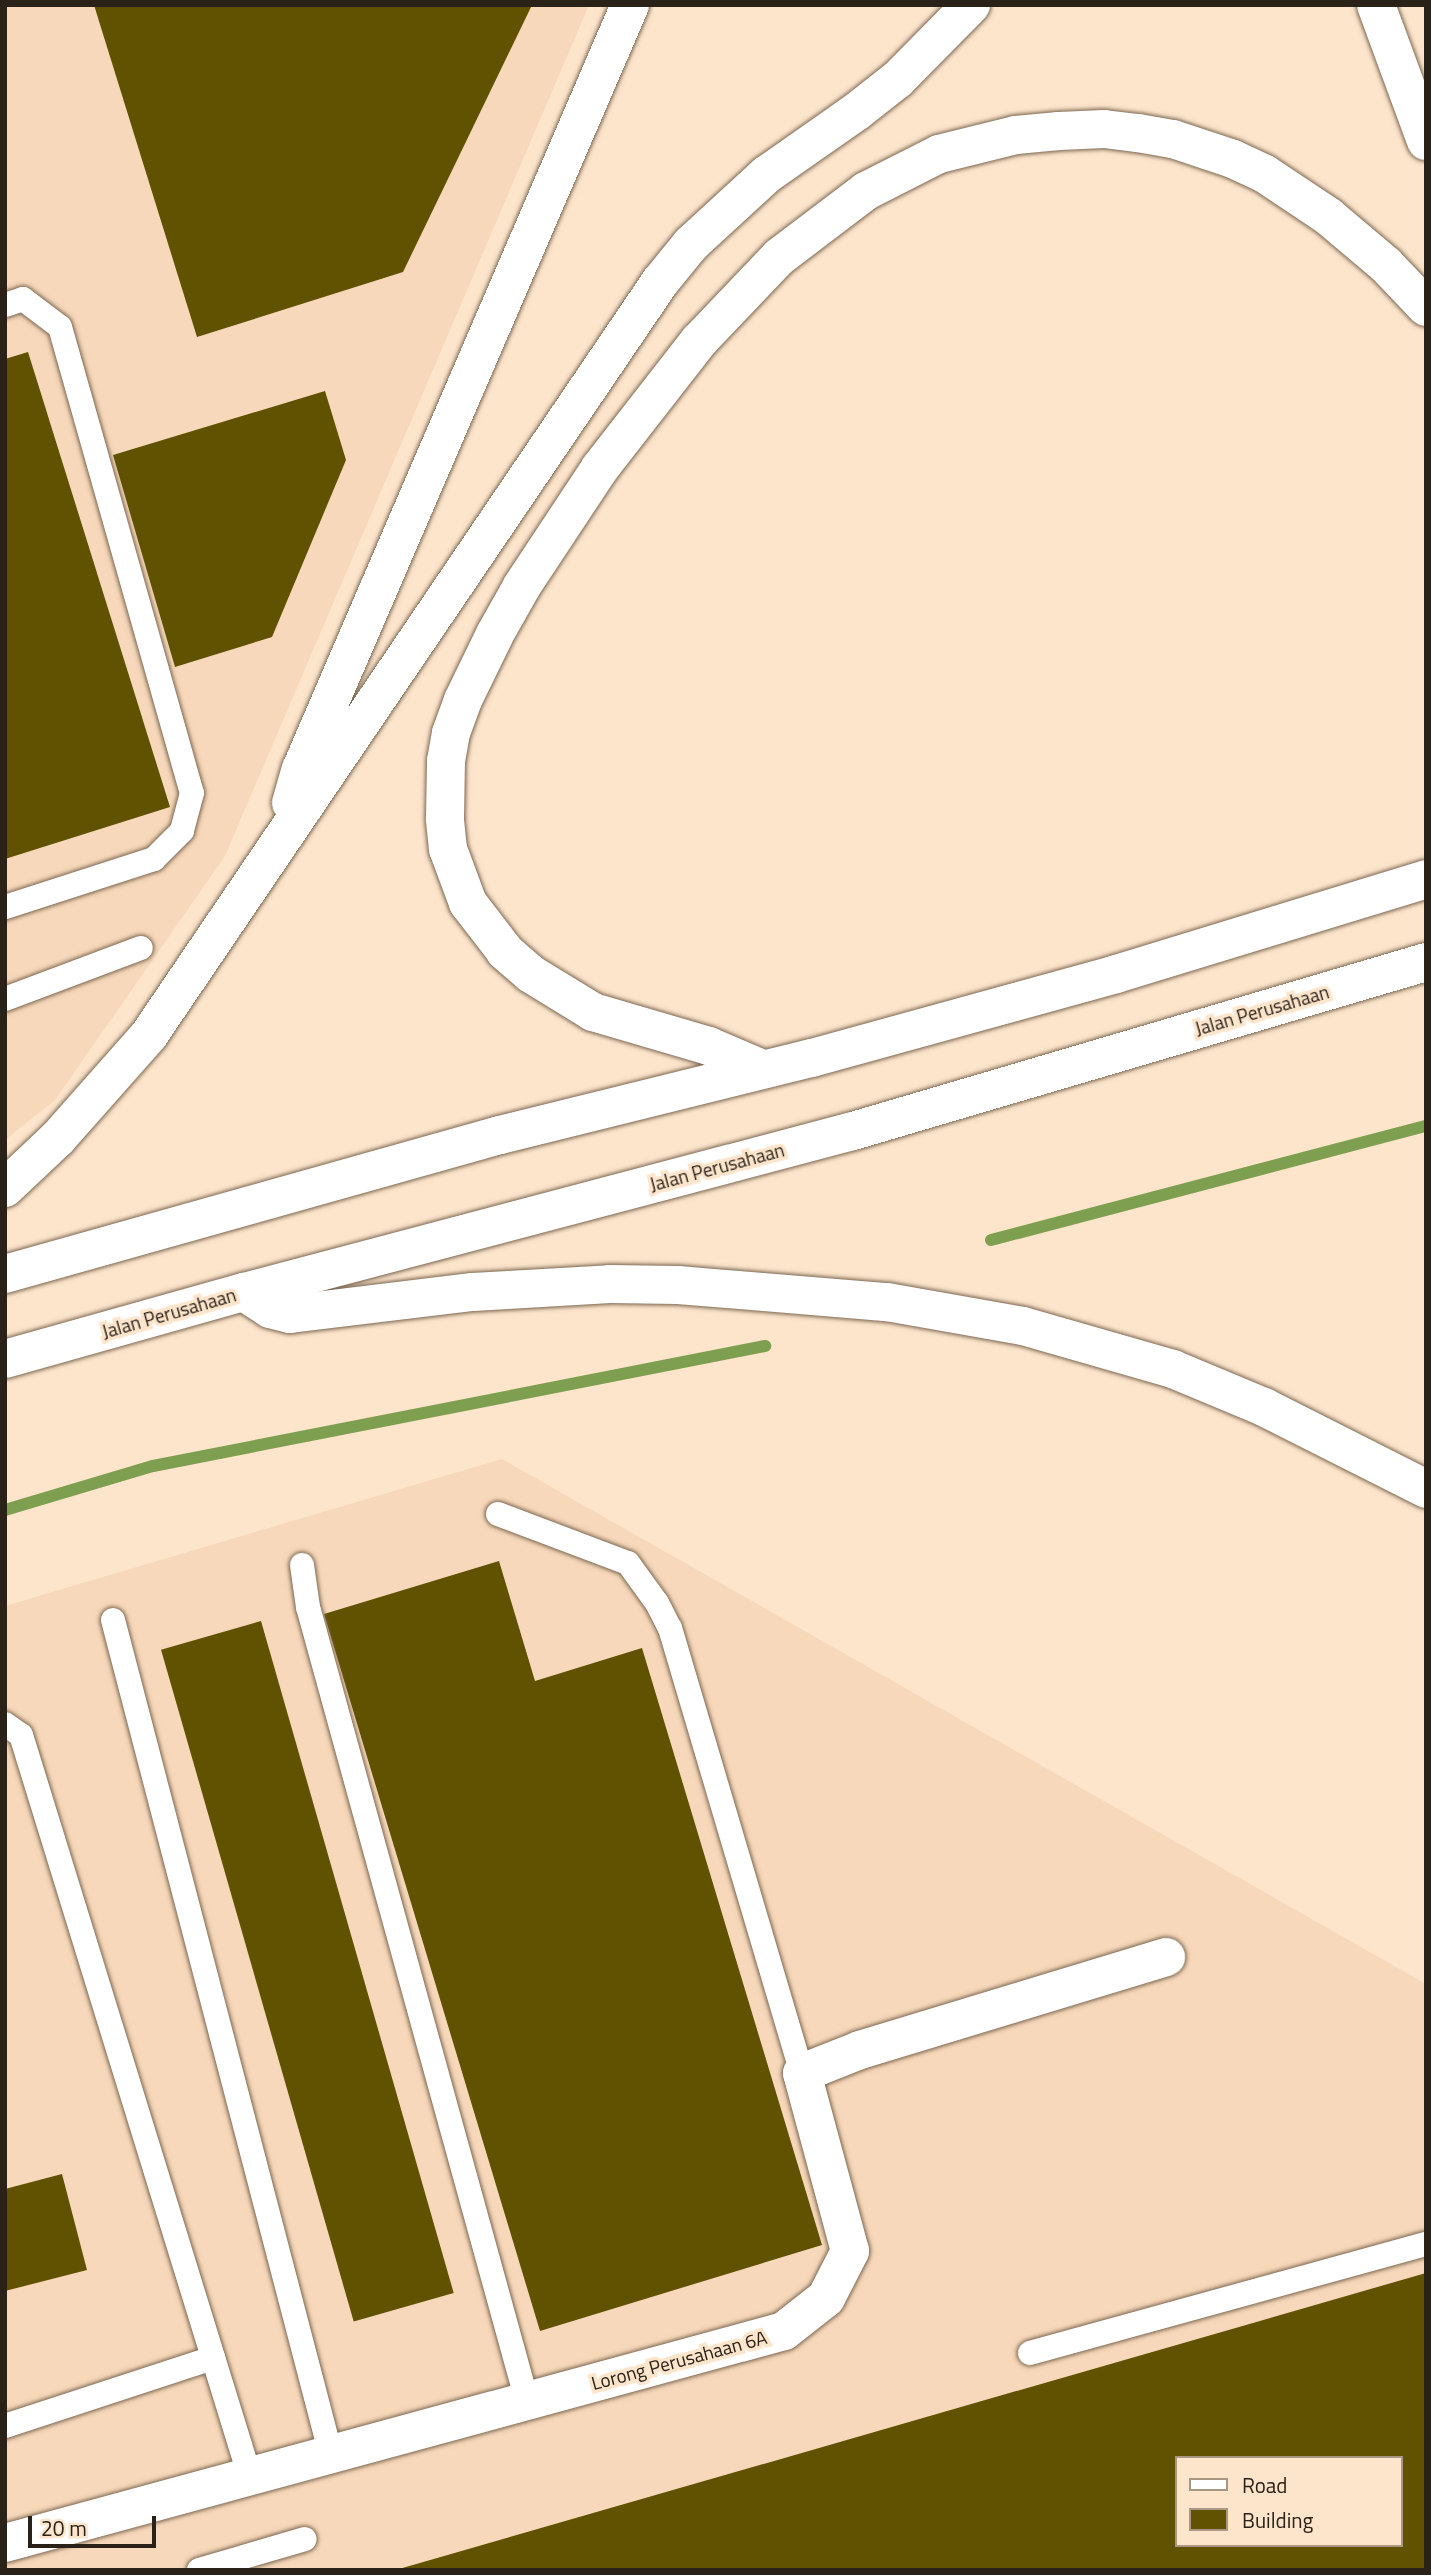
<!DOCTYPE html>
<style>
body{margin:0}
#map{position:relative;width:1431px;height:2575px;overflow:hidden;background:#fde5cc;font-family:"Titillium Web",sans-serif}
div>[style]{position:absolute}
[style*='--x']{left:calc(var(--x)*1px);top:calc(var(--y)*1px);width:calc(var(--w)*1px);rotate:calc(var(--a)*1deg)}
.built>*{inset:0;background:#f7d8ba}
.stream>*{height:12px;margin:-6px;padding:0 6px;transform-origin:6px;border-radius:6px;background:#7d9f4f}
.building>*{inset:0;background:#605200;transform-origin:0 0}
.roads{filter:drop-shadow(0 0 2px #7c6751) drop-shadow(0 0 2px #7c6751)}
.service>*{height:24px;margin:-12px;padding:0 12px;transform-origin:12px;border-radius:12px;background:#fff}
.minor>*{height:38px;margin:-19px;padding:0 19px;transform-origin:19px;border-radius:19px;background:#fff}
.primary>*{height:38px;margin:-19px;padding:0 19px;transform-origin:19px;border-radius:19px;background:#fff}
.motorway>*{height:38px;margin:-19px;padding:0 19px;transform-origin:19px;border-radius:19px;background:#fff}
span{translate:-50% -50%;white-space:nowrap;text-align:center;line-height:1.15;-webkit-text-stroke:7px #fde5cc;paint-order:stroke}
.street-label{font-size:19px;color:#2a2118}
.frame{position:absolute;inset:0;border:7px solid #2a2118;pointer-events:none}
.legend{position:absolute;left:1175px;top:2456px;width:228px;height:91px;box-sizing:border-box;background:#fde5cc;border:2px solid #a99784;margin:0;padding:9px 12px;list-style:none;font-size:21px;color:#2a2118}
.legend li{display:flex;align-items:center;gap:14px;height:35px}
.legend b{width:35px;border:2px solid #a99784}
.scale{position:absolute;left:28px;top:2516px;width:128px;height:32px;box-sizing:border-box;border:4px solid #2a2118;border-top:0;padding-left:9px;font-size:21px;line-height:24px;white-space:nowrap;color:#2a2118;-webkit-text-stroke:5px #fde5cc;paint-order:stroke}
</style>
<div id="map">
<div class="built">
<i style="clip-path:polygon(5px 5px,589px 5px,225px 856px,55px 1100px,5px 1140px)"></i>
<i style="clip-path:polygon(evenodd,502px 1459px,1426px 1984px,1426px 2570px,5px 2570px,5px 1606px,502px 1459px,1177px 2458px,1401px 2458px,1401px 2545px,1177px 2545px,1177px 2458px)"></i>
</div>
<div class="stream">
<i style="--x:991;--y:1240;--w:450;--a:-14.7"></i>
<i style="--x:5;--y:1510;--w:154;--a:-16.6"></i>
<i style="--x:153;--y:1466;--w:624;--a:-11.09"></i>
</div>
<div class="building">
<i style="clip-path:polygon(94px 5px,532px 5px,403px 272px,197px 337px)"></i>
<i style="clip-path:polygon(28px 352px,170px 807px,5px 859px,5px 359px)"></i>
<i style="clip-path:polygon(325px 391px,346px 460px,272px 637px,175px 667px,113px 455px)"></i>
<i style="clip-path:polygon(499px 1561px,535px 1681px,642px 1648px,822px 2245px,540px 2331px,324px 1614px)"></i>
<i style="left:261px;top:1621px;width:699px;height:104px;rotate:74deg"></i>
<i style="clip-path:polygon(62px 2174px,87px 2270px,5px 2291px,5px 2189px)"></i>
<i style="clip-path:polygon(evenodd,1426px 2273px,1426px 2570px,400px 2570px,399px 2569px,1426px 2273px,1177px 2458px,1401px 2458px,1401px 2545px,1177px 2545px,1177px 2458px)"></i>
</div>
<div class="roads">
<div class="service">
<i style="--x:5;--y:305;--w:19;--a:-18"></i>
<i style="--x:23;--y:299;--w:46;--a:37.1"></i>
<i style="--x:60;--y:327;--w:484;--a:74.2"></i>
<i style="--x:192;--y:793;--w:39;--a:105"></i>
<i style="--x:182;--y:831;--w:40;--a:135"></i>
<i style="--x:154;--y:859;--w:157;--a:162.1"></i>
<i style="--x:5;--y:999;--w:145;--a:-20.6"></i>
<i style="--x:498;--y:1514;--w:139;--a:20.7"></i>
<i style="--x:628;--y:1563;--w:49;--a:54.1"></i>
<i style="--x:657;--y:1603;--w:28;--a:63"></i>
<i style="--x:670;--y:1628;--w:464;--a:73.5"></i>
<i style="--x:302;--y:1565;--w:42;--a:81.9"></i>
<i style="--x:308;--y:1607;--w:824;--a:74.58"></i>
<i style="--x:113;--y:1620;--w:863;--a:75.37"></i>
<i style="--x:5;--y:1724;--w:19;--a:35"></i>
<i style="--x:21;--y:1735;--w:777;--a:72.85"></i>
<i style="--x:1030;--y:2353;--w:411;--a:-15.4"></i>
<i style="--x:5;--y:2426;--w:219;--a:-18.1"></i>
<i style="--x:199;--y:2570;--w:110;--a:-16.3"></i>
</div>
<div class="minor">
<i style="--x:5;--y:2543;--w:807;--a:-15.22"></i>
<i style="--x:784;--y:2331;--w:53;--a:-38.2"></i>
<i style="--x:826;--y:2298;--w:53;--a:-62.9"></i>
<i style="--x:850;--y:2251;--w:184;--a:-105.1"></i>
<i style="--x:802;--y:2073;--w:62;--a:-21.6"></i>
<i style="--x:860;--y:2050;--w:320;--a:-16.9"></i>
</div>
<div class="primary">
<i style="--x:5;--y:1274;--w:514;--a:-15.69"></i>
<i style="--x:500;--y:1135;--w:321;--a:-13.9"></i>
<i style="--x:812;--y:1058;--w:315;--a:-15.4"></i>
<i style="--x:1116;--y:974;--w:324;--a:-17"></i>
<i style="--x:5;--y:1359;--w:248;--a:-15.7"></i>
<i style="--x:244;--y:1292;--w:630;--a:-14.81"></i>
<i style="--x:853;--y:1131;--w:597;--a:-16.43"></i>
</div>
<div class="motorway">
<i style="--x:1376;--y:5;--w:145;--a:69.8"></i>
<i style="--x:291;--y:803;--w:35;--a:-74"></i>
<i style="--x:301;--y:769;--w:832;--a:-66.7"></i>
<i style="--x:760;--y:1068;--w:56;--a:-156.7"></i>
<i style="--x:709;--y:1046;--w:121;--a:-163.7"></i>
<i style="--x:593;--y:1012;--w:73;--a:-148.5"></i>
<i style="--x:531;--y:974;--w:35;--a:-139"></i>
<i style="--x:505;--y:951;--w:61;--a:-127.6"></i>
<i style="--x:468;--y:903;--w:58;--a:-110.3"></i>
<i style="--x:448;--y:849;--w:31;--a:-96"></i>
<i style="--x:445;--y:818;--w:57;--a:-89"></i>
<i style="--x:446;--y:761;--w:28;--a:-80"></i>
<i style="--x:451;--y:733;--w:35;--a:-70"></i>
<i style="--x:463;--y:700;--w:73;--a:-64.1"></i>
<i style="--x:495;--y:634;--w:55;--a:-60.6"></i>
<i style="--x:522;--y:586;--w:141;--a:-56.5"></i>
<i style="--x:600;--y:468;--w:161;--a:-52.1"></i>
<i style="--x:699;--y:341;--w:116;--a:-46.4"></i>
<i style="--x:779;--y:257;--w:109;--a:-37.2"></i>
<i style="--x:866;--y:191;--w:82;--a:-26.9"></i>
<i style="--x:939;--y:154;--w:79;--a:-13.9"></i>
<i style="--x:1016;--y:135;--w:43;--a:-5.3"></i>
<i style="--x:1059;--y:131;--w:45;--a:-2.5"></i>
<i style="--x:1104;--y:129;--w:34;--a:7"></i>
<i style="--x:1138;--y:133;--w:36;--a:10"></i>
<i style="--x:1173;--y:139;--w:63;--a:18.4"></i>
<i style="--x:1233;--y:159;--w:35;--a:25"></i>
<i style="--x:1265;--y:174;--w:76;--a:33.7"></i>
<i style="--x:1328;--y:216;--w:76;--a:40.2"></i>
<i style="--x:1386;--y:265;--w:58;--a:46.4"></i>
<i style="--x:5;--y:1188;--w:73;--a:-43.3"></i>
<i style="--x:58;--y:1138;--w:137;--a:-48.5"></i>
<i style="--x:149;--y:1035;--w:910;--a:-55.84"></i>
<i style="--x:660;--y:282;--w:49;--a:-50.8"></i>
<i style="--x:691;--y:244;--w:102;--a:-42.6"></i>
<i style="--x:766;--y:175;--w:110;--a:-35"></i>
<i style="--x:856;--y:112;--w:53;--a:-38.2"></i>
<i style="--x:898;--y:79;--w:104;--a:-45.4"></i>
<i style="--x:244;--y:1292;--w:31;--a:33"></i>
<i style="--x:270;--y:1309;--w:21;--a:14"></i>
<i style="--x:290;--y:1314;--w:184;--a:-6.9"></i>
<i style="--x:473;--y:1292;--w:137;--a:-3.3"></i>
<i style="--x:610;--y:1284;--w:68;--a:0.8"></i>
<i style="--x:678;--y:1285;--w:210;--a:4.7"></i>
<i style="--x:887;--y:1302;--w:138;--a:10"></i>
<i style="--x:1023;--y:1326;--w:156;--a:16"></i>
<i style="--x:1173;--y:1369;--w:99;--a:22.7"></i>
<i style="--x:1264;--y:1407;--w:182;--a:26.8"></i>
</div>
</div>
<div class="street-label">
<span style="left:1262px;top:1010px;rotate:-16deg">Jalan Perusahaan</span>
<span style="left:717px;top:1167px;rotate:-15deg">Jalan Perusahaan</span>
<span style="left:169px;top:1313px;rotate:-16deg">Jalan Perusahaan</span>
<span style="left:679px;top:2360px;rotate:-15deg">Lorong Perusahaan 6A</span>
</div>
<div class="frame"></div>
<ul class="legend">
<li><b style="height:9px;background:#fff"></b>Road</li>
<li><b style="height:19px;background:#605200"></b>Building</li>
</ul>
<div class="scale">20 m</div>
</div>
